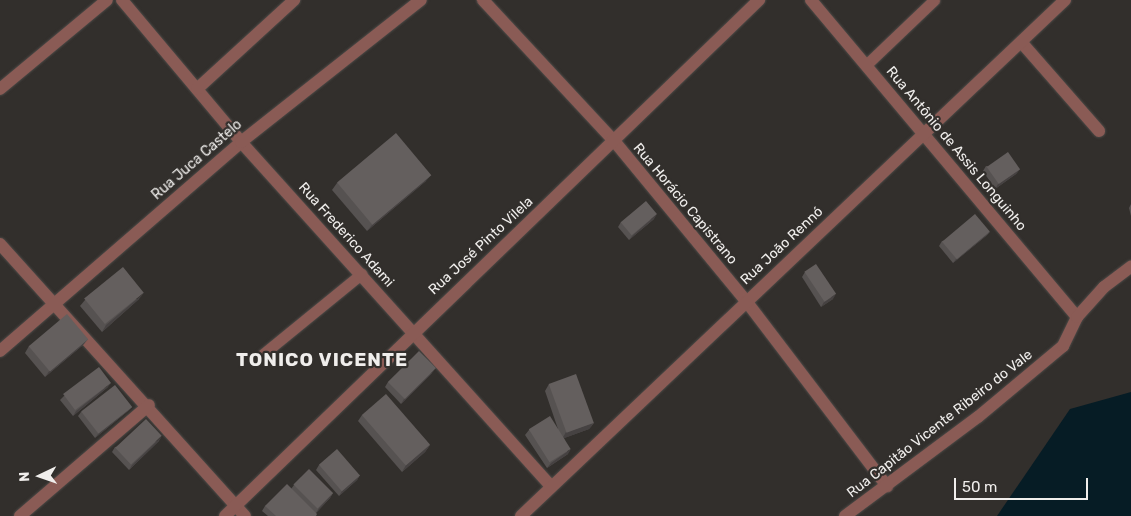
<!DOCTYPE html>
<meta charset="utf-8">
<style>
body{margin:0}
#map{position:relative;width:1131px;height:516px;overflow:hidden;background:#322f2c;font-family:Rubik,sans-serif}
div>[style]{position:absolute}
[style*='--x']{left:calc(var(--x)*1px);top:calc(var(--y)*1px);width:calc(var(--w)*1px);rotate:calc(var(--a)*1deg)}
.water>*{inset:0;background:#061c25}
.roads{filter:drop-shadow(0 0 1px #4d4a47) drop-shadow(0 0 1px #4d4a47)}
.service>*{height:11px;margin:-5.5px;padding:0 5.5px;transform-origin:5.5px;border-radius:5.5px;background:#8a5b55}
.minor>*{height:12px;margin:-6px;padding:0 6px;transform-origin:6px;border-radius:6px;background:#8a5b55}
.wall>*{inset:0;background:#565251}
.shaded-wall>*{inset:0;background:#464242}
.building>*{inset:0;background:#645f5e;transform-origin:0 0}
span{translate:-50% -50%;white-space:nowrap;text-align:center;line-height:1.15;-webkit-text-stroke:4.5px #322f2c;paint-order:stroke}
.street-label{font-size:14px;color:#f0eeec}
.district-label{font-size:19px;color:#f0eeec;font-weight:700;letter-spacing:1px}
.north{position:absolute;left:15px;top:451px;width:50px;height:50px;-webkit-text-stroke:4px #322f2c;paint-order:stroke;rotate:267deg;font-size:14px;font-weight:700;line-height:20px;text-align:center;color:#f0eeec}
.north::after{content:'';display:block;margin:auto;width:18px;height:22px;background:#f0eeec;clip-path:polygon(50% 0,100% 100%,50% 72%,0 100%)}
.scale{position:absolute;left:954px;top:478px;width:134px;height:22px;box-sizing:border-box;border:2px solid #f0eeec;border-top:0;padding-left:6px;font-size:15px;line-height:18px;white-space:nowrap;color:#f0eeec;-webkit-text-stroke:4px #322f2c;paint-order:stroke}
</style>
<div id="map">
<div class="water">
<i style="clip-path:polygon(1131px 392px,1131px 516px,997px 516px,1070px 409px)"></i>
</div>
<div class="roads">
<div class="service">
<i style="--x:866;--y:65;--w:94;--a:-43.7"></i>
<i style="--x:263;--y:354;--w:127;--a:-39.2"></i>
</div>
<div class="minor">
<i style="--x:122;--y:0;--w:185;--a:50"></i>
<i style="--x:241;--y:142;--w:463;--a:48"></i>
<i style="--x:483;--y:0;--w:194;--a:47.1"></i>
<i style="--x:615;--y:142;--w:206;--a:50.5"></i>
<i style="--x:746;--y:301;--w:233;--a:52.7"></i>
<i style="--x:811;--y:0;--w:414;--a:50"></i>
<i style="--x:1022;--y:43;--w:117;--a:48.8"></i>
<i style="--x:0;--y:89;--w:139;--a:-39.8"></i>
<i style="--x:197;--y:89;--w:132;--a:-42.5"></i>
<i style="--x:0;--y:244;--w:366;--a:48"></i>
<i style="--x:0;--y:351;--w:319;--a:-40.9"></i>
<i style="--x:241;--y:142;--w:229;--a:-38.3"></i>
<i style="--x:20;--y:516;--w:170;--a:-40.7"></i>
<i style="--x:225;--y:516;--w:743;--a:-44.02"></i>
<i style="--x:521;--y:516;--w:750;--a:-43.49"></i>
<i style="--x:845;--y:516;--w:166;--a:-36.7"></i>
<i style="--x:978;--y:417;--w:111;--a:-39.9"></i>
<i style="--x:1063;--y:346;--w:32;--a:-64"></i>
<i style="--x:1077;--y:317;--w:40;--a:-48"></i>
<i style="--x:1104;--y:287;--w:34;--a:-37"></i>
</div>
</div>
<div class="wall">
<i style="clip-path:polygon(986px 166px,1020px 169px,1016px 174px,995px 189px,983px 171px)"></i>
<i style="clip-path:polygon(426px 181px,367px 231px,332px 190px,337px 183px)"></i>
<i style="clip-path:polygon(1131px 204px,1131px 216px,1129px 208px)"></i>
<i style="clip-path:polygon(654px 219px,629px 240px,618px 227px,621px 222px)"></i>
<i style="clip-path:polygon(990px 232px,986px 236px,953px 263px,939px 246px,942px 241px)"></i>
<i style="clip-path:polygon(805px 272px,833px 299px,821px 307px,802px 277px)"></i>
<i style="clip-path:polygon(139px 299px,102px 332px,80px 306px,85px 300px)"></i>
<i style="clip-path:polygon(88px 339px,83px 345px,45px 377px,25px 353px,29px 346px)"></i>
<i style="clip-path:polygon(432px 373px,401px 404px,385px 387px,388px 382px)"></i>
<i style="clip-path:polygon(549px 384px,594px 423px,589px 429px,564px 438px,568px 454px,547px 468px,525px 435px,529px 430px,558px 429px,545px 391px)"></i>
<i style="clip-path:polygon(108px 387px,73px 416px,60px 400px,64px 396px)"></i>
<i style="clip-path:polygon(132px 407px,128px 411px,95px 438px,78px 416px,81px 412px)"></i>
<i style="clip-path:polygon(362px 415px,430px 445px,425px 452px,402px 472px,358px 421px)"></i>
<i style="clip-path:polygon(159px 441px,129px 470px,112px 452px,115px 447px)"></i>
<i style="clip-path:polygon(319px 465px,360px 475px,357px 480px,339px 496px,316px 470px)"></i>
<i style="clip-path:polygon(294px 485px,333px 493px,330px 498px,316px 513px,316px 516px,268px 516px,262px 511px,265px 506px,291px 489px)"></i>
</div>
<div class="shaded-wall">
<i style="clip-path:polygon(1020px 169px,1016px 174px,995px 189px,998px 184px)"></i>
<i style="clip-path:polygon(431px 175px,426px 181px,367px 231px,372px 225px)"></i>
<i style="clip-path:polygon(657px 214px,654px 219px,629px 240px,632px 236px)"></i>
<i style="clip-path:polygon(990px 232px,986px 236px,953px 263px,956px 259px)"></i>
<i style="clip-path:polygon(144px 293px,139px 299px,102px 332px,106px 325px)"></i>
<i style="clip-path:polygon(836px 294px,833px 299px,821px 307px,824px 302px)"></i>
<i style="clip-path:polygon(88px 339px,83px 345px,45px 377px,50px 370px)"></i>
<i style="clip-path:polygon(436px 368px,432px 373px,401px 404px,404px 399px)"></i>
<i style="clip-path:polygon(111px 383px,108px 387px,73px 416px,76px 411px)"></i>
<i style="clip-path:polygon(132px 407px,128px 411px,95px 438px,98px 434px)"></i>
<i style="clip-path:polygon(594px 423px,589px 429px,562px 439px,566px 432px)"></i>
<i style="clip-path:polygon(162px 436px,159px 441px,129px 470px,132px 465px)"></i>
<i style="clip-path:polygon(430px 445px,425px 452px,402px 472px,406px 465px)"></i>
<i style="clip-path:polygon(571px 449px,568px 454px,547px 468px,551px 463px)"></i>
<i style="clip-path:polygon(360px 475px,357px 480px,339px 496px,342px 491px)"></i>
<i style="clip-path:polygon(333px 493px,330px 498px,316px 513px,319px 508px)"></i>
</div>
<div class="building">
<i style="left:396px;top:133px;width:55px;height:77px;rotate:50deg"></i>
<i style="left:1008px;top:152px;width:21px;height:26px;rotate:55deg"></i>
<i style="left:646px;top:201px;width:17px;height:33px;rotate:50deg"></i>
<i style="left:975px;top:214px;width:23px;height:43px;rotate:50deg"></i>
<i style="left:816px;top:264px;width:36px;height:14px;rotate:56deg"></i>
<i style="left:123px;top:267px;width:33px;height:50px;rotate:51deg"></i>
<i style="left:67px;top:314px;width:33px;height:50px;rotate:50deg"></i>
<i style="left:419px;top:351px;width:24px;height:44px;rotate:45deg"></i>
<i style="left:99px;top:367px;width:20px;height:45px;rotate:53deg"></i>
<i style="left:576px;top:374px;width:52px;height:29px;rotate:70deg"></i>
<i style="left:115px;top:385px;width:28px;height:43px;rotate:52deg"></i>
<i style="left:386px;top:394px;width:67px;height:32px;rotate:49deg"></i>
<i style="left:550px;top:416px;width:39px;height:25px;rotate:58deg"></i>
<i style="left:146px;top:419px;width:23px;height:42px;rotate:47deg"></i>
<i style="left:337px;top:449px;width:35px;height:24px;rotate:49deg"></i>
<i style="left:309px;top:469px;width:34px;height:22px;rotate:45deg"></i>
<i style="clip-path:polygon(287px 484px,317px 514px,316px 516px,276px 516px,265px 506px)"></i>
</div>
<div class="street-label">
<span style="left:956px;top:149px;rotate:50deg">Rua Antônio de Assis Longuinho</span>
<span style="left:197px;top:160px;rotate:-41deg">Rua Juca Castelo</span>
<span style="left:685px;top:204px;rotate:50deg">Rua Horácio Capistrano</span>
<span style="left:346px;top:235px;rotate:48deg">Rua Frederico Adami</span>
<span style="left:481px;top:246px;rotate:-43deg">Rua José Pinto Vilela</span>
<span style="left:782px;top:246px;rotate:-43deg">Rua João Rennó</span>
<span style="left:940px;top:424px;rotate:-38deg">Rua Capitão Vicente Ribeiro do Vale</span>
</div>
<div class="district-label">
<span style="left:322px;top:360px">TONICO VICENTE</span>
</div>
<div class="north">N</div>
<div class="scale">50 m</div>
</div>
